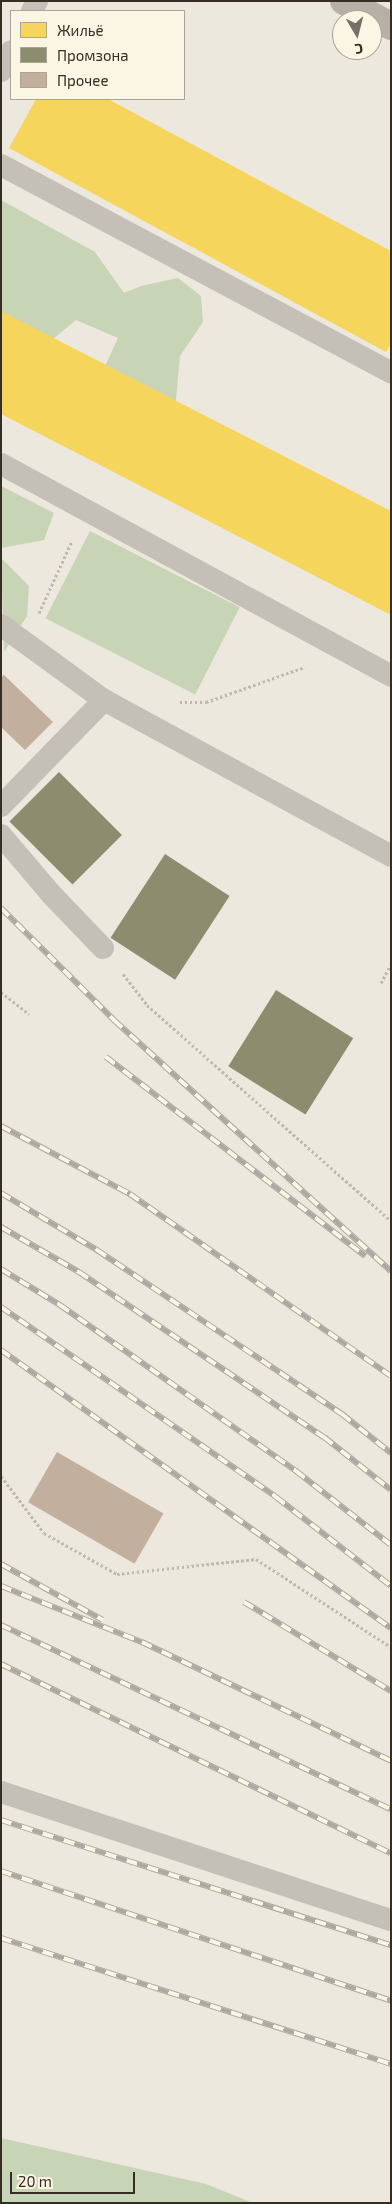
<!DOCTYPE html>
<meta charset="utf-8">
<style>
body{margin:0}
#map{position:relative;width:392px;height:2204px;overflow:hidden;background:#ede8dd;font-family:"Exo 2",sans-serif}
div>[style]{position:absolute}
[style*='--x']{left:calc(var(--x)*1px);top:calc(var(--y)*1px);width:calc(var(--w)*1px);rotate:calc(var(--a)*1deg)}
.green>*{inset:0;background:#c8d4b6;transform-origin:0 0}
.homes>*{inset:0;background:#f6d55c}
.industry>*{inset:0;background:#8c8c6e;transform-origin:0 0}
.building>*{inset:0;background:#c2af9d;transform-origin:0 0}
.path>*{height:3px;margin-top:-1.5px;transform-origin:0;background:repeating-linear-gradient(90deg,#beb9af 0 2.5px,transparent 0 5px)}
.lane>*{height:22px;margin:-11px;padding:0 11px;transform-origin:11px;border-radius:11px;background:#c5c0b7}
.secondary>*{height:28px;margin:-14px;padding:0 14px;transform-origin:14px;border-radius:14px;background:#b6b0a7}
.rail>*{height:5.5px;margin-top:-2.75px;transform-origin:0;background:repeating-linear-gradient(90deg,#fbf5e3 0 11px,#ada8a1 0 22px);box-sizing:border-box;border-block:1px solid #ada8a1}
span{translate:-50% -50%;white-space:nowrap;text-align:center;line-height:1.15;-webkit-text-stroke:5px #fbf5e3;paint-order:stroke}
.frame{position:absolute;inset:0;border:2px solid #362e25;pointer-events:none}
.legend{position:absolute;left:10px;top:10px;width:175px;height:90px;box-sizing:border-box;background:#fbf5e3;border:1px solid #aca597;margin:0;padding:6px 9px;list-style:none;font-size:15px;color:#362e25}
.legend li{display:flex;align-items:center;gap:10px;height:25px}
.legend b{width:25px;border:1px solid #aca597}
.north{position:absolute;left:332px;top:10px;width:50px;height:50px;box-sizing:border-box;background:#fbf5e3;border:1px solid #aca597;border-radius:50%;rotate:172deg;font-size:14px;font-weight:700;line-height:20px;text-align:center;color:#362e25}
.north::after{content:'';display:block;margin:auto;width:18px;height:22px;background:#766f65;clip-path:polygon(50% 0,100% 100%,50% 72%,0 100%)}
.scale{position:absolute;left:10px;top:2172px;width:125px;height:22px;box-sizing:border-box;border:2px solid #362e25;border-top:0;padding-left:6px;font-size:15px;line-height:18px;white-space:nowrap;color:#362e25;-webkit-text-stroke:4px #fbf5e3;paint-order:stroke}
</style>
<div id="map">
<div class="green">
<i style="clip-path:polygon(1px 200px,95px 252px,124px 293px,141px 286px,178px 278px,201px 296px,203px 322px,180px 356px,175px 410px,105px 366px,118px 338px,76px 320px,47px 344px,1px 320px)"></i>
<i style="clip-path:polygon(1px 486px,54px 513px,44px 540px,1px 548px)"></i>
<i style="left:90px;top:531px;width:168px;height:98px;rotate:27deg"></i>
<i style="clip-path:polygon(1px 558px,29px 586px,27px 616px,4px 652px)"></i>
<i style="clip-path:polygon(1px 2138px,206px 2184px,253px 2203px,1px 2203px)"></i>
</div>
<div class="homes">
<i style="clip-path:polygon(36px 99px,108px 99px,391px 251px,391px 344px,386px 352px,9px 148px)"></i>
<i style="clip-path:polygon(1px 311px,391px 511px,391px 615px,1px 414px)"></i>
</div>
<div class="industry">
<i style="left:59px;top:772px;width:89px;height:70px;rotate:45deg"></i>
<i style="left:165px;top:854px;width:77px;height:100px;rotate:33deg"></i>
<i style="left:276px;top:990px;width:91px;height:90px;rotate:32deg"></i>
</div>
<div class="building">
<i style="clip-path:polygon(4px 675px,53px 722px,25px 750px,1px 727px,1px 677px)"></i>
<i style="left:57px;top:1452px;width:123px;height:58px;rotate:30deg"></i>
</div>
<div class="path">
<i style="--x:39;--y:613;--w:79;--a:-65.4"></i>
<i style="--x:180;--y:702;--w:26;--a:0"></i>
<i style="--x:206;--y:702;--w:105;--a:-19.5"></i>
<i style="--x:123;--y:974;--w:39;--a:52"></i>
<i style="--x:147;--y:1005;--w:326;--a:41.5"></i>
<i style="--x:381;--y:983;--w:21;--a:-62"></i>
<i style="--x:1;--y:992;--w:36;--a:38"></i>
<i style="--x:1;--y:1476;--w:71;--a:53"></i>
<i style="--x:44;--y:1533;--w:84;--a:29.3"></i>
<i style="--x:117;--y:1574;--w:140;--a:-6.2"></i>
<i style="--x:256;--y:1559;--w:161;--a:33.1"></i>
</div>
<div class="lane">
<i style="--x:32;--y:11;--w:11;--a:-63"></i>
<i style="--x:1;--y:71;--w:22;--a:-63"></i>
<i style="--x:1;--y:165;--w:442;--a:28"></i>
<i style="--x:1;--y:464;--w:444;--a:28.5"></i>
<i style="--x:1;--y:625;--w:127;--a:36.1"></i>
<i style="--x:104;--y:700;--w:148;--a:134.2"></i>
<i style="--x:104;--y:700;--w:327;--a:28.5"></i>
<i style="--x:1;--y:835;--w:77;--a:49.7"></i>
<i style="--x:51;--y:894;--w:75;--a:46.1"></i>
<i style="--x:1;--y:1792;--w:410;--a:18.2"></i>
</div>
<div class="secondary">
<i style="--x:344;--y:1;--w:53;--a:28"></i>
</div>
<div class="rail">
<i style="--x:1;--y:908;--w:159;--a:44.7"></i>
<i style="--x:114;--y:1020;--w:374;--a:42.2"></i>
<i style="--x:106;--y:1057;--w:327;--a:37.5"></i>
<i style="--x:1;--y:1126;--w:146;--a:27.8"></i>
<i style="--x:130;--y:1194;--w:318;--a:34.9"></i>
<i style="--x:1;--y:1193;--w:112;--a:30.7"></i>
<i style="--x:97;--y:1250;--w:295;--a:33.8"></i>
<i style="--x:342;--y:1414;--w:63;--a:38.5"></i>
<i style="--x:1;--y:1227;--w:90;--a:30"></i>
<i style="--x:79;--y:1272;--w:295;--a:34"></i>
<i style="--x:324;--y:1437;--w:85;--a:38.3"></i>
<i style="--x:1;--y:1269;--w:69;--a:31.4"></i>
<i style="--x:60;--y:1305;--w:289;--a:35.1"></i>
<i style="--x:296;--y:1471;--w:120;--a:37.9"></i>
<i style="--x:1;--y:1307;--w:334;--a:34.6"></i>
<i style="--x:276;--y:1497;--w:145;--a:37.7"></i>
<i style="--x:1;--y:1350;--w:479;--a:35.5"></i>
<i style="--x:1;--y:1564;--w:116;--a:28.8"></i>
<i style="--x:1;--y:1586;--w:152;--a:21.7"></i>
<i style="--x:142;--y:1642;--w:276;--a:25.5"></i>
<i style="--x:244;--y:1602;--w:172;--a:31.2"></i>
<i style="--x:1;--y:1625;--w:431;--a:25.3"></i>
<i style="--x:1;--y:1664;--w:433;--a:25.9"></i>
<i style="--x:1;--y:1820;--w:410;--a:17.8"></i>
<i style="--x:1;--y:1871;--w:411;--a:18.4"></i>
<i style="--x:1;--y:1938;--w:410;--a:17.9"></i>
</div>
<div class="frame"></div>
<ul class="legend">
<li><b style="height:14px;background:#f6d55c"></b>Жильё</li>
<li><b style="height:14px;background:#8c8c6e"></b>Промзона</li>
<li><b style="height:14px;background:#c2af9d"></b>Прочее</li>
</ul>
<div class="north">С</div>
<div class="scale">20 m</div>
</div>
